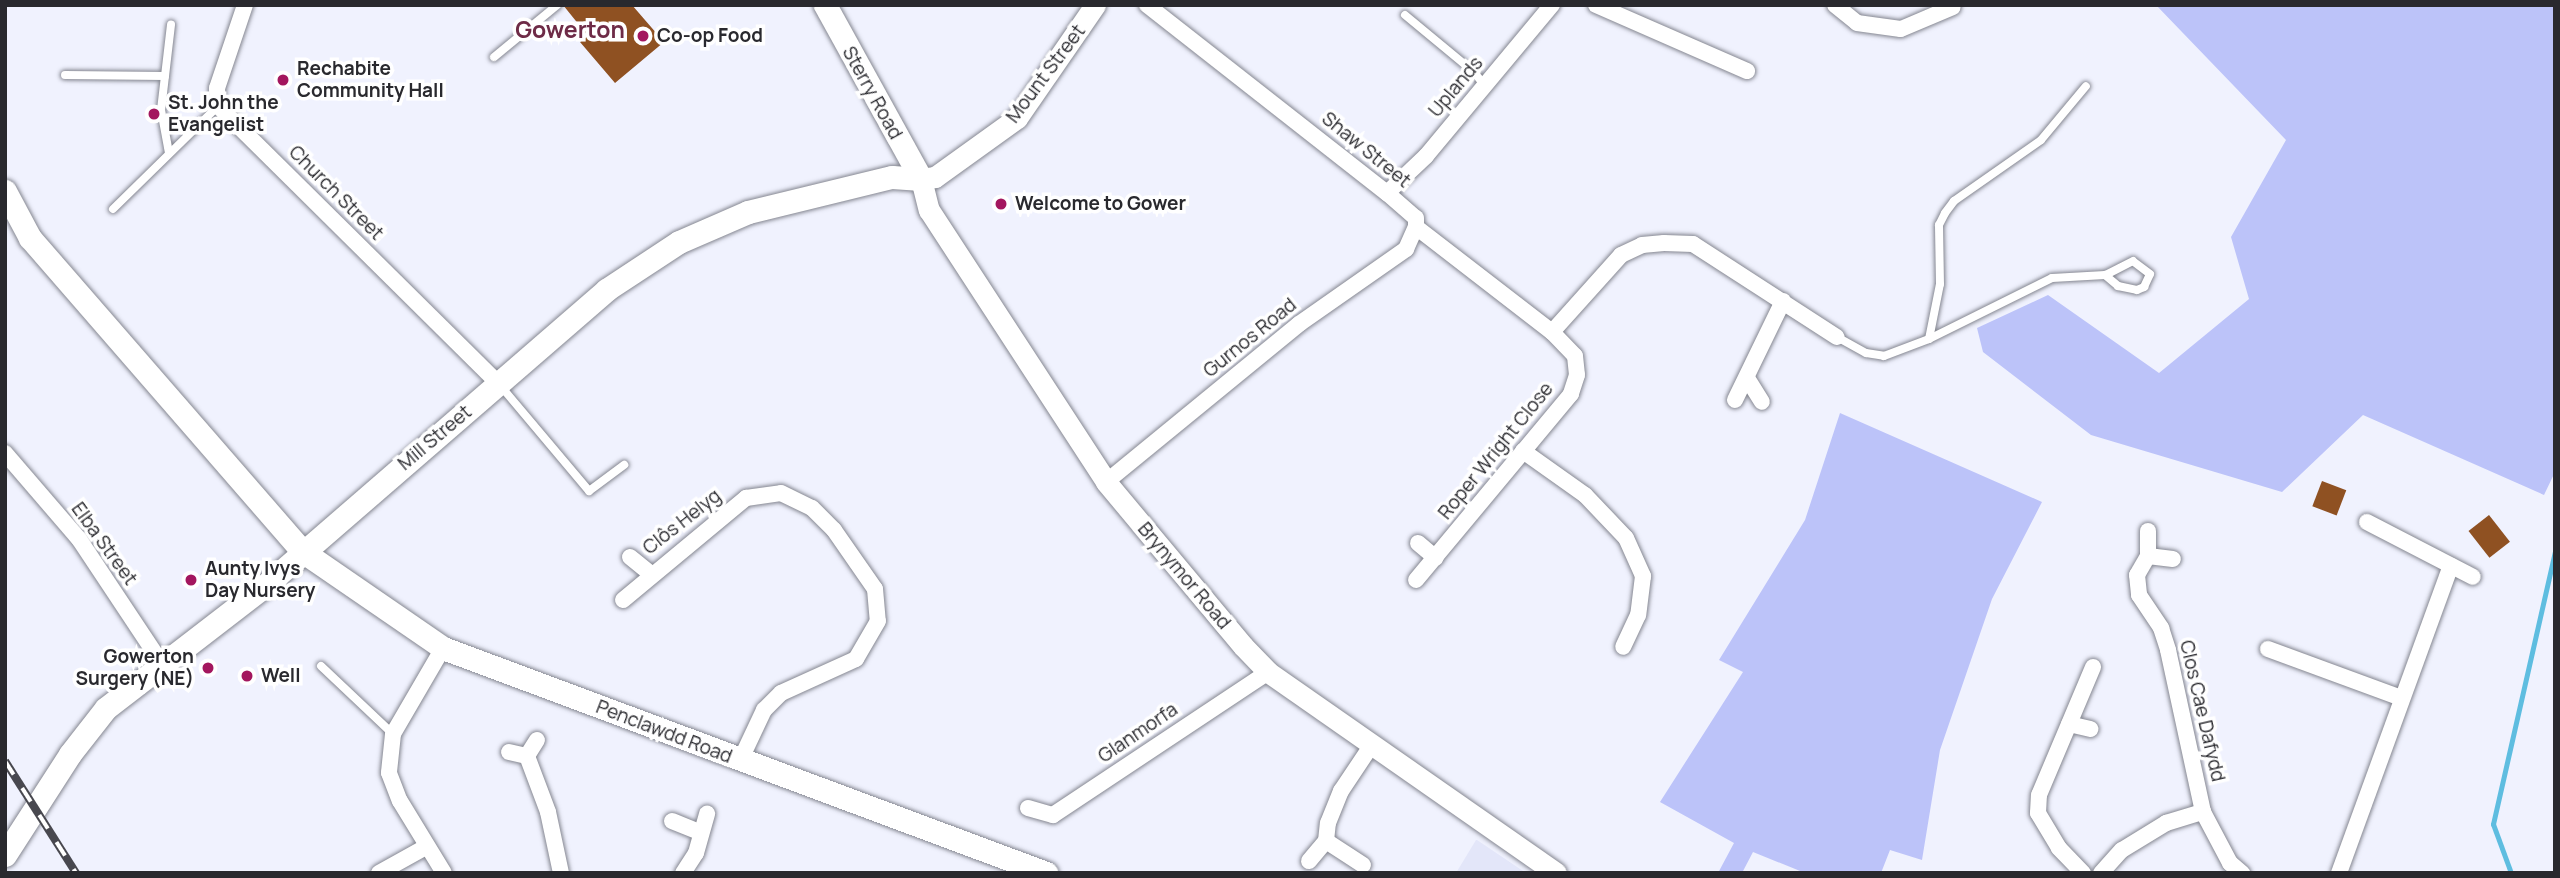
<!DOCTYPE html>
<meta charset="utf-8">
<style>
body{margin:0}
#map{position:relative;width:2560px;height:878px;overflow:hidden;background:#f0f2fe;font-family:Manrope,sans-serif}
div>[style]{position:absolute}
[style*='--x']{left:calc(var(--x)*1px);top:calc(var(--y)*1px);width:calc(var(--w)*1px);rotate:calc(var(--a)*1deg)}
.built>*{inset:0;background:#e3e6f9}
.green>*{inset:0;background:#bcc3f9}
.stream>*{height:5px;margin:-2.5px;padding:0 2.5px;transform-origin:2.5px;border-radius:2.5px;background:#5ebde0}
.building>*{inset:0;background:#8f5122;transform-origin:0 0}
.roads{filter:drop-shadow(0 0 2px #848690) drop-shadow(0 0 2px #848690)}
.service>*{height:8px;margin:-4px;padding:0 4px;transform-origin:4px;border-radius:4px;background:#fff}
.minor>*{height:16px;margin:-8px;padding:0 8px;transform-origin:8px;border-radius:8px;background:#fff}
.tertiary>*{height:21px;margin:-10.5px;padding:0 10.5px;transform-origin:10.5px;border-radius:10.5px;background:#fff}
.secondary>*{height:23px;margin:-11.5px;padding:0 11.5px;transform-origin:11.5px;border-radius:11.5px;background:#fff}
.rail>*{height:8px;margin-top:-4px;transform-origin:0;background:repeating-linear-gradient(90deg,#fff 0 16px,#48484f 0 32px);box-sizing:border-box;border-block:2px solid #48484f}
.dots>*{width:19px;height:19px;translate:-50% -50%;box-sizing:border-box;border:4px solid #fff;border-radius:50%}
span{translate:-50% -50%;white-space:nowrap;text-align:center;line-height:1.15;-webkit-text-stroke:7px #fff;paint-order:stroke}
.poi-label{font-size:19px;color:#29292e;font-weight:700}
.left{translate:0 -50%;text-align:left}
.right{translate:-100% -50%;text-align:right}
.street-label{font-size:19px;color:#29292e}
.quarter-label{font-size:23px;color:#6e2b47;font-weight:700}
.frame{position:absolute;inset:0;border:7px solid #29292e;pointer-events:none}
</style>
<div id="map">
<div class="built">
<i style="clip-path:polygon(1476px 840px,1477px 840px,1526px 873px,1456px 873px)"></i>
</div>
<div class="green">
<i style="clip-path:polygon(2156px 5px,2555px 5px,2555px 472px,2544px 495px,2363px 415px,2282px 492px,2091px 435px,1983px 352px,1977px 328px,2048px 295px,2159px 373px,2249px 299px,2231px 237px,2286px 140px)"></i>
<i style="clip-path:polygon(1840px 413px,2042px 502px,1992px 599px,1940px 750px,1922px 860px,1890px 850px,1881px 873px,1805px 873px,1753px 852px,1742px 873px,1718px 873px,1734px 843px,1660px 802px,1743px 672px,1719px 660px,1805px 520px)"></i>
</div>
<div class="stream">
<i style="--x:2511;--y:873;--w:52;--a:-110.2"></i>
<i style="--x:2493;--y:824;--w:280;--a:-77.2"></i>
</div>
<div class="building">
<i style="clip-path:polygon(563px 5px,632px 5px,664px 42px,615px 83px,580px 42px,588px 36px)"></i>
<i style="left:2322px;top:481px;width:26px;height:27px;rotate:21deg"></i>
<i style="left:2489px;top:515px;width:34px;height:26px;rotate:52deg"></i>
</div>
<div class="roads">
<div class="service">
<i style="--x:1405;--y:15;--w:89;--a:39.6"></i>
<i style="--x:1474;--y:72;--w:18;--a:52"></i>
<i style="--x:494;--y:57;--w:82;--a:-39.5"></i>
<i style="--x:65;--y:75;--w:100;--a:0.6"></i>
<i style="--x:169;--y:153;--w:44;--a:-100.5"></i>
<i style="--x:161;--y:110;--w:86;--a:-83.3"></i>
<i style="--x:113;--y:209;--w:147;--a:-44.4"></i>
<i style="--x:1837;--y:337;--w:33;--a:29"></i>
<i style="--x:1866;--y:353;--w:18;--a:9"></i>
<i style="--x:1884;--y:356;--w:48;--a:-20.7"></i>
<i style="--x:1929;--y:339;--w:56;--a:-78.7"></i>
<i style="--x:1940;--y:284;--w:59;--a:-91"></i>
<i style="--x:1939;--y:225;--w:13;--a:-63"></i>
<i style="--x:1945;--y:213;--w:15;--a:-53"></i>
<i style="--x:1954;--y:201;--w:106;--a:-35"></i>
<i style="--x:2041;--y:140;--w:70;--a:-50.2"></i>
<i style="--x:1929;--y:339;--w:137;--a:-26.4"></i>
<i style="--x:2052;--y:278;--w:53;--a:-3.2"></i>
<i style="--x:2105;--y:275;--w:17;--a:40"></i>
<i style="--x:2118;--y:286;--w:19;--a:12"></i>
<i style="--x:2137;--y:290;--w:8;--a:-23"></i>
<i style="--x:2144;--y:287;--w:14;--a:-65"></i>
<i style="--x:2150;--y:274;--w:21;--a:-143"></i>
<i style="--x:2133;--y:261;--w:31;--a:153"></i>
<i style="--x:499;--y:384;--w:140;--a:49.9"></i>
<i style="--x:589;--y:491;--w:44;--a:-36.6"></i>
<i style="--x:321;--y:666;--w:99;--a:43.4"></i>
</div>
<div class="minor">
<i style="--x:245;--y:5;--w:88;--a:108.6"></i>
<i style="--x:217;--y:88;--w:18;--a:87"></i>
<i style="--x:218;--y:106;--w:395;--a:44.7"></i>
<i style="--x:1147;--y:5;--w:305;--a:38.1"></i>
<i style="--x:1387;--y:193;--w:38;--a:41"></i>
<i style="--x:1416;--y:218;--w:9;--a:90"></i>
<i style="--x:1416;--y:227;--w:172;--a:37.7"></i>
<i style="--x:1552;--y:332;--w:33;--a:46"></i>
<i style="--x:1575;--y:356;--w:19;--a:84"></i>
<i style="--x:1577;--y:375;--w:20;--a:108"></i>
<i style="--x:1571;--y:394;--w:242;--a:129.8"></i>
<i style="--x:1596;--y:5;--w:165;--a:23.6"></i>
<i style="--x:1835;--y:5;--w:28;--a:39"></i>
<i style="--x:1857;--y:23;--w:44;--a:7.8"></i>
<i style="--x:1901;--y:29;--w:56;--a:-22.9"></i>
<i style="--x:1387;--y:193;--w:54;--a:-43.5"></i>
<i style="--x:1426;--y:156;--w:197;--a:-50.2"></i>
<i style="--x:1552;--y:332;--w:103;--a:-48.1"></i>
<i style="--x:1621;--y:255;--w:23;--a:-25"></i>
<i style="--x:1642;--y:245;--w:22;--a:-5"></i>
<i style="--x:1664;--y:243;--w:29;--a:2"></i>
<i style="--x:1693;--y:244;--w:171;--a:32.9"></i>
<i style="--x:1747;--y:378;--w:28;--a:58"></i>
<i style="--x:1735;--y:400;--w:110;--a:-64.1"></i>
<i style="--x:1523;--y:451;--w:76;--a:35.4"></i>
<i style="--x:1585;--y:495;--w:59;--a:46.4"></i>
<i style="--x:1626;--y:538;--w:42;--a:65.9"></i>
<i style="--x:1643;--y:576;--w:39;--a:97"></i>
<i style="--x:1638;--y:615;--w:35;--a:115"></i>
<i style="--x:5;--y:453;--w:113;--a:49.3"></i>
<i style="--x:79;--y:539;--w:150;--a:56.4"></i>
<i style="--x:1106;--y:482;--w:249;--a:-39.3"></i>
<i style="--x:1299;--y:324;--w:131;--a:-35"></i>
<i style="--x:1406;--y:249;--w:24;--a:-66"></i>
<i style="--x:2367;--y:522;--w:119;--a:27.4"></i>
<i style="--x:2148;--y:531;--w:25;--a:90"></i>
<i style="--x:2148;--y:556;--w:22;--a:120"></i>
<i style="--x:2137;--y:575;--w:20;--a:84"></i>
<i style="--x:2139;--y:595;--w:40;--a:56"></i>
<i style="--x:2161;--y:628;--w:23;--a:72"></i>
<i style="--x:2168;--y:650;--w:166;--a:77.8"></i>
<i style="--x:2203;--y:812;--w:58;--a:62.1"></i>
<i style="--x:2230;--y:863;--w:16;--a:40"></i>
<i style="--x:1418;--y:543;--w:23;--a:40"></i>
<i style="--x:2148;--y:556;--w:25;--a:7"></i>
<i style="--x:630;--y:557;--w:27;--a:39"></i>
<i style="--x:623;--y:600;--w:160;--a:-39.7"></i>
<i style="--x:746;--y:498;--w:35;--a:-8"></i>
<i style="--x:781;--y:493;--w:34;--a:26"></i>
<i style="--x:812;--y:508;--w:31;--a:45"></i>
<i style="--x:834;--y:530;--w:72;--a:55.2"></i>
<i style="--x:875;--y:589;--w:32;--a:85"></i>
<i style="--x:878;--y:621;--w:44;--a:120.1"></i>
<i style="--x:856;--y:659;--w:82;--a:155.6"></i>
<i style="--x:781;--y:693;--w:24;--a:135"></i>
<i style="--x:764;--y:710;--w:56;--a:115.2"></i>
<i style="--x:443;--y:648;--w:99;--a:120.2"></i>
<i style="--x:393;--y:734;--w:39;--a:96"></i>
<i style="--x:389;--y:773;--w:30;--a:69"></i>
<i style="--x:400;--y:801;--w:84;--a:58.6"></i>
<i style="--x:2268;--y:649;--w:142;--a:20.2"></i>
<i style="--x:2069;--y:724;--w:22;--a:13"></i>
<i style="--x:537;--y:740;--w:19;--a:122"></i>
<i style="--x:527;--y:756;--w:60;--a:69.4"></i>
<i style="--x:548;--y:812;--w:62;--a:78"></i>
<i style="--x:509;--y:752;--w:18;--a:13"></i>
<i style="--x:1028;--y:808;--w:26;--a:16"></i>
<i style="--x:1053;--y:815;--w:258;--a:-33.6"></i>
<i style="--x:672;--y:821;--w:29;--a:22"></i>
<i style="--x:1309;--y:861;--w:26;--a:-50"></i>
<i style="--x:1363;--y:865;--w:44;--a:-147"></i>
<i style="--x:1326;--y:841;--w:18;--a:-84"></i>
<i style="--x:1328;--y:823;--w:35;--a:-68"></i>
<i style="--x:1341;--y:791;--w:54;--a:-56.3"></i>
<i style="--x:379;--y:873;--w:54;--a:-29"></i>
<i style="--x:683;--y:873;--w:24;--a:-57"></i>
<i style="--x:696;--y:853;--w:41;--a:-74.2"></i>
<i style="--x:2083;--y:873;--w:35;--a:-134"></i>
<i style="--x:2059;--y:848;--w:41;--a:-121"></i>
<i style="--x:2038;--y:813;--w:18;--a:-87"></i>
<i style="--x:2039;--y:795;--w:139;--a:-67.1"></i>
<i style="--x:2101;--y:873;--w:31;--a:-48"></i>
<i style="--x:2122;--y:850;--w:52;--a:-31.5"></i>
<i style="--x:2166;--y:823;--w:39;--a:-17"></i>
<i style="--x:2339;--y:873;--w:327;--a:-70"></i>
</div>
<div class="tertiary">
<i style="--x:1095;--y:5;--w:137;--a:124.6"></i>
<i style="--x:1017;--y:118;--w:101;--a:144.3"></i>
<i style="--x:935;--y:177;--w:14;--a:172"></i>
<i style="--x:921;--y:179;--w:32;--a:76"></i>
<i style="--x:929;--y:210;--w:325;--a:56.9"></i>
<i style="--x:1106;--y:482;--w:214;--a:50.1"></i>
<i style="--x:1243;--y:646;--w:36;--a:46"></i>
<i style="--x:1268;--y:672;--w:351;--a:34.9"></i>
</div>
<div class="secondary">
<i style="--x:825;--y:5;--w:199;--a:61.1"></i>
<i style="--x:5;--y:191;--w:53;--a:62"></i>
<i style="--x:30;--y:238;--w:415;--a:49"></i>
<i style="--x:302;--y:551;--w:171;--a:34.5"></i>
<i style="--x:443;--y:648;--w:644;--a:20.46"></i>
<i style="--x:5;--y:855;--w:120;--a:-57.2"></i>
<i style="--x:70;--y:754;--w:58;--a:-52"></i>
<i style="--x:106;--y:708;--w:203;--a:-37.6"></i>
<i style="--x:267;--y:584;--w:449;--a:-40.9"></i>
<i style="--x:606;--y:290;--w:87;--a:-33.3"></i>
<i style="--x:679;--y:242;--w:75;--a:-23.5"></i>
<i style="--x:748;--y:212;--w:148;--a:-13.7"></i>
<i style="--x:892;--y:177;--w:29;--a:4"></i>
</div>
</div>
<div class="rail">
<i style="--x:5;--y:761;--w:133;--a:57.6"></i>
</div>
<div class="dots">
<i style="left:643px;top:36px;background:#a3165e"></i>
<i style="left:283px;top:80px;background:#a3165e"></i>
<i style="left:154px;top:114px;background:#a3165e"></i>
<i style="left:1001px;top:204px;background:#a3165e"></i>
<i style="left:191px;top:580px;background:#a3165e"></i>
<i style="left:208px;top:668px;background:#a3165e"></i>
<i style="left:247px;top:676px;background:#a3165e"></i>
</div>
<div class="poi-label">
<span class="left" style="left:657px;top:36px">Co-op Food</span>
<span class="left" style="left:297px;top:80px">Rechabite<br>Community Hall</span>
<span class="left" style="left:168px;top:114px">St. John the<br>Evangelist</span>
<span class="left" style="left:1015px;top:204px">Welcome to Gower</span>
<span class="left" style="left:205px;top:580px">Aunty Ivys<br>Day Nursery</span>
<span class="right" style="left:194px;top:668px">Gowerton<br>Surgery (NE)</span>
<span class="left" style="left:261px;top:676px">Well</span>
</div>
<div class="street-label">
<span style="left:1046px;top:74px;rotate:-53deg">Mount Street</span>
<span style="left:1456px;top:87px;rotate:-50deg">Uplands</span>
<span style="left:872px;top:93px;rotate:61deg">Sterry Road</span>
<span style="left:1366px;top:150px;rotate:39deg">Shaw Street</span>
<span style="left:336px;top:193px;rotate:45deg">Church Street</span>
<span style="left:1250px;top:338px;rotate:-39deg">Gurnos Road</span>
<span style="left:435px;top:438px;rotate:-40deg">Mill Street</span>
<span style="left:1496px;top:451px;rotate:-51deg">Roper Wright Close</span>
<span style="left:682px;top:522px;rotate:-38deg">Clôs Helyg</span>
<span style="left:104px;top:544px;rotate:54deg">Elba Street</span>
<span style="left:1184px;top:576px;rotate:50deg">Brynymor Road</span>
<span style="left:2202px;top:711px;rotate:77deg">Clos Cae Dafydd</span>
<span style="left:664px;top:732px;rotate:21deg">Penclawdd Road</span>
<span style="left:1138px;top:733px;rotate:-34deg">Glanmorfa</span>
</div>
<div class="quarter-label">
<span style="left:570px;top:29px">Gowerton</span>
</div>
<div class="frame"></div>
</div>
